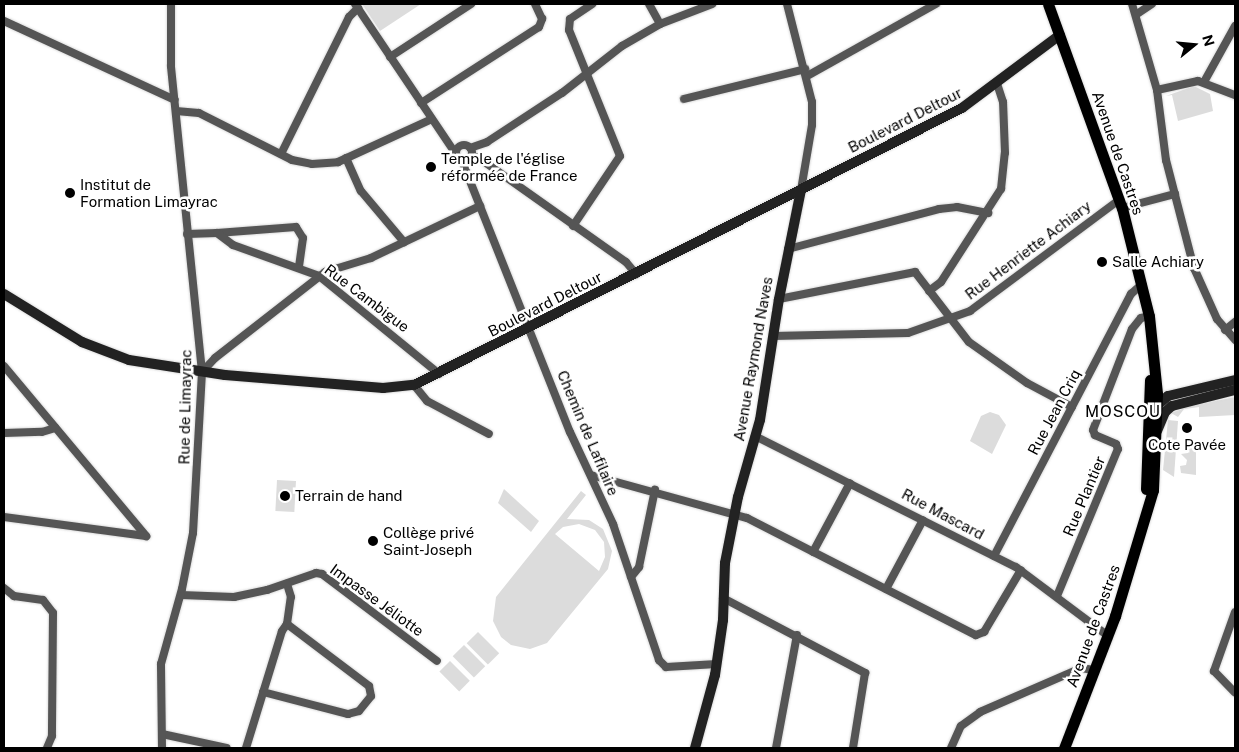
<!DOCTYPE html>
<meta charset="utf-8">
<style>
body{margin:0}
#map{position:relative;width:1239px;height:752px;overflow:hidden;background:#fff;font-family:"Public Sans",sans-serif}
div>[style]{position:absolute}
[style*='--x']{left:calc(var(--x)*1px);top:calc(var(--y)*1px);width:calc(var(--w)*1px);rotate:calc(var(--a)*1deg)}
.green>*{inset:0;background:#dcdcdc;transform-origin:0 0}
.roads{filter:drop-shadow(0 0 1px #dbdbdb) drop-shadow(0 0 1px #dbdbdb)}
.street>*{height:8px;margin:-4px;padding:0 4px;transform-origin:4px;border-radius:4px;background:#555}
.street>.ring{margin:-4px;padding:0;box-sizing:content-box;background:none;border:8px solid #555;border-radius:50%}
.secondary>*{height:10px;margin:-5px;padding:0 5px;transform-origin:5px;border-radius:5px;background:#222}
.primary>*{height:11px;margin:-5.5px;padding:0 5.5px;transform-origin:5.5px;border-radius:5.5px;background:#000}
.dots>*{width:14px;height:14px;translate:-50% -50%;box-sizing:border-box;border:2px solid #fff;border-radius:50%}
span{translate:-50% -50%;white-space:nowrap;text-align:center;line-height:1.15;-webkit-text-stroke:5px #fff;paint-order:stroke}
.street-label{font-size:15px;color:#000}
.poi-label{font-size:15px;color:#000}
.left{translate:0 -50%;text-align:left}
.neighbourhood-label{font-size:16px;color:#000;letter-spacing:1px}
.frame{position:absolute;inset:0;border:5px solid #000;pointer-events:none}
.north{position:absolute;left:1169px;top:20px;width:50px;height:50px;-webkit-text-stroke:4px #fff;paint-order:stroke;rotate:73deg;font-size:14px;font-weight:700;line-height:20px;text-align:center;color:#000}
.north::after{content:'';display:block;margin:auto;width:18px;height:22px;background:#000;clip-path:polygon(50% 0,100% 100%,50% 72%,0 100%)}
</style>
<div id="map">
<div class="green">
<i style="clip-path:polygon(362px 4px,421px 4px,380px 31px)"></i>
<i style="clip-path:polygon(1194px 86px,1210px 94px,1213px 111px,1178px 121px,1172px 95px,1166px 96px)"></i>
<i style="clip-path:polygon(1235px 397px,1235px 415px,1199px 417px,1199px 407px,1184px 409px,1178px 417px,1171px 413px,1191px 406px)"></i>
<i style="clip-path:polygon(990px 412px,999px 415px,1006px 425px,992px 454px,970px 441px,981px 416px)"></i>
<i style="clip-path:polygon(1168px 420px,1178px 421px,1174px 477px,1163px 470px)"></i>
<i style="clip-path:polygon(1188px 446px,1196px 447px,1196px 475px,1181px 473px,1180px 466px,1186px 465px,1187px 460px,1181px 454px,1188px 453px)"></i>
<i style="left:277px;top:480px;width:19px;height:31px;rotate:3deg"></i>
<i style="clip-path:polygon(504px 489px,539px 521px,531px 532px,498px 503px)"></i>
<i style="clip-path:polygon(evenodd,581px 491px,586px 495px,567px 519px,589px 520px,603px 529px,612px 551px,608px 569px,547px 643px,530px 649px,511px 645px,501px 637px,493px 621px,496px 597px,581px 491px,579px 524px,595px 530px,604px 542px,605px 557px,599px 571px,555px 534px,563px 527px,579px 524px)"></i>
<i style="left:478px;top:632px;width:30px;height:16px;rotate:45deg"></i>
<i style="left:464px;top:645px;width:30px;height:16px;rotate:45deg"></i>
<i style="left:450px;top:661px;width:28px;height:15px;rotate:45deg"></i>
</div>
<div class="roads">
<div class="street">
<i style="--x:355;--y:4;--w:183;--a:56.1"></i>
<i style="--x:649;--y:4;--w:23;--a:61"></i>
<i style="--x:787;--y:4;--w:101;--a:75.7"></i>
<i style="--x:812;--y:102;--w:23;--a:90"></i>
<i style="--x:812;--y:125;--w:66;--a:99.6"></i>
<i style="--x:1132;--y:4;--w:90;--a:73.8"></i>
<i style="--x:1157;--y:90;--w:71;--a:82.7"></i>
<i style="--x:1166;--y:160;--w:112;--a:75.5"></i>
<i style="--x:1194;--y:268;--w:56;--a:65.7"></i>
<i style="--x:1217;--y:319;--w:28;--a:49"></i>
<i style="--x:1137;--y:14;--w:18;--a:-34"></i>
<i style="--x:4;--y:21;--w:188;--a:24.8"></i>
<i style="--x:390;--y:57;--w:97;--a:-33.2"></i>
<i style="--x:807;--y:76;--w:148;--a:-29.2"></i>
<i style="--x:1204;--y:82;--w:64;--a:-61"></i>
<i style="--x:1157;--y:90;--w:42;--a:-12.4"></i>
<i style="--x:1198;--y:81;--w:40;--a:21"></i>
<i style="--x:684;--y:99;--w:125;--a:-13.9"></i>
<i style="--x:421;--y:103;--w:140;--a:-32.8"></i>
<i style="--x:539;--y:27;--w:9;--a:-69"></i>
<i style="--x:542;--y:19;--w:17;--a:-115"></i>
<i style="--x:176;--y:111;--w:23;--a:5"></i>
<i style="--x:199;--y:113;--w:104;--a:26.8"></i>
<i style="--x:292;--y:160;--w:20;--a:11"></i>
<i style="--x:312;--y:164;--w:26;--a:-4"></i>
<i style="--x:338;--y:162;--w:103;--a:-24.6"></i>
<i class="ring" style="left:456px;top:145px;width:8px;height:8px"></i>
<i style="--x:470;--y:148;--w:18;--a:-19"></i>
<i style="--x:487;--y:142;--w:90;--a:-33.2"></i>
<i style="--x:562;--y:93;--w:76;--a:-38.1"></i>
<i style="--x:622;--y:46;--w:44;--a:-30.1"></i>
<i style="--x:660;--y:24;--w:56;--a:-21"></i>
<i style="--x:281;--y:154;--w:153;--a:-63.6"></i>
<i style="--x:349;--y:17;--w:13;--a:-45"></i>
<i style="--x:471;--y:156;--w:8;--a:14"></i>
<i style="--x:479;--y:158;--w:180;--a:35.3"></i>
<i style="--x:626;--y:262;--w:16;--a:50"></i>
<i style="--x:346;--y:158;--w:36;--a:66"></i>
<i style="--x:361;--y:191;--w:67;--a:49.9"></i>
<i style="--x:462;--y:161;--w:292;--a:68.3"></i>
<i style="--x:570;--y:432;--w:102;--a:64.9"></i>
<i style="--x:613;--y:524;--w:144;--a:71.3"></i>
<i style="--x:659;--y:660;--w:10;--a:45"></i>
<i style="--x:666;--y:667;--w:51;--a:-3.4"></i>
<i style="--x:1122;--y:208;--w:55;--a:-14.8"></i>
<i style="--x:573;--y:226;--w:84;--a:-56.1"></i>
<i style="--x:620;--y:156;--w:136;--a:-112"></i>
<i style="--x:569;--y:30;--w:11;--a:-85"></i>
<i style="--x:570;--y:19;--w:27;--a:-34"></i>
<i style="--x:217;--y:233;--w:79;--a:-4.3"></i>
<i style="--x:296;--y:227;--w:13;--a:58"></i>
<i style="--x:303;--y:238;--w:30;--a:98"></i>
<i style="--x:187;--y:234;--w:30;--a:-2"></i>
<i style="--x:217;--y:233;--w:20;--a:37"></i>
<i style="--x:233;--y:245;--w:91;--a:19.8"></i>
<i style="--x:319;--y:276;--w:155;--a:39.2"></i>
<i style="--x:788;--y:249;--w:156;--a:-14.8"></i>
<i style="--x:939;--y:209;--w:18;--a:-6"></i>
<i style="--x:957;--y:207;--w:32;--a:11"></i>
<i style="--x:929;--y:291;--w:15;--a:-37"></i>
<i style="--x:941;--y:282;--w:111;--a:-57.2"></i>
<i style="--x:1001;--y:189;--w:36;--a:-84"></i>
<i style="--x:1005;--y:153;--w:51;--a:-92.2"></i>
<i style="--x:1003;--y:102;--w:20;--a:-108"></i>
<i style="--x:779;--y:299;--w:139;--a:-11.2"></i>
<i style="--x:915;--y:272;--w:88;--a:52.4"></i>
<i style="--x:969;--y:342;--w:71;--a:35.3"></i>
<i style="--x:1027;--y:383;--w:51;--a:28.1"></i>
<i style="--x:1225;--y:330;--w:13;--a:-39"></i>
<i style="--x:773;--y:336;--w:135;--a:-1.3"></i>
<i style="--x:908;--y:333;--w:66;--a:-19.5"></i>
<i style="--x:970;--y:311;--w:187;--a:-36.7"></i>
<i style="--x:4;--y:366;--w:222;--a:50.1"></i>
<i style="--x:202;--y:372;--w:19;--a:-47"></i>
<i style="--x:215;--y:358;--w:140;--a:-38"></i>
<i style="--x:325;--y:272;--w:48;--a:-16.9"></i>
<i style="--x:371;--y:258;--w:121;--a:-25.5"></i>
<i style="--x:414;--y:385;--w:21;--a:51"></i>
<i style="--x:427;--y:401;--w:70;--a:28"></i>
<i style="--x:4;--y:433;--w:38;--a:-2"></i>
<i style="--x:42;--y:432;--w:14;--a:-17"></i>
<i style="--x:755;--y:436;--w:292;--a:26.7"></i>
<i style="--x:1016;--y:567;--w:114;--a:36.8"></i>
<i style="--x:591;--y:475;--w:162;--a:15.4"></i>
<i style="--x:747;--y:518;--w:257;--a:27.1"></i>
<i style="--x:976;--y:635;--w:9;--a:-21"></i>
<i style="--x:984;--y:632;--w:72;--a:-59.2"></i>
<i style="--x:4;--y:517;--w:143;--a:7.6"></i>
<i style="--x:813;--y:552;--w:78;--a:-61.8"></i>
<i style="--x:994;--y:556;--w:296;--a:-62.4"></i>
<i style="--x:1131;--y:294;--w:15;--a:-42"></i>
<i style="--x:631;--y:577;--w:13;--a:-51"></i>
<i style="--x:639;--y:567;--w:79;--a:-78.3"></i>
<i style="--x:4;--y:588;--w:13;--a:39"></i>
<i style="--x:14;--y:596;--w:29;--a:8"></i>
<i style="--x:43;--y:600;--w:16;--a:52"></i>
<i style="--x:53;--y:613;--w:123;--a:90.5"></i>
<i style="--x:52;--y:736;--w:13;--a:113"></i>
<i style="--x:886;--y:589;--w:78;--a:-61.8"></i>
<i style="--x:181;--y:595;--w:53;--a:2.2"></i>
<i style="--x:234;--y:597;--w:34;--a:-12"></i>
<i style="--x:267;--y:590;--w:52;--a:-19.1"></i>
<i style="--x:316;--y:573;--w:6;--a:9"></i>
<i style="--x:322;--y:574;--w:144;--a:37.1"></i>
<i style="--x:1057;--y:596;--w:159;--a:-67.5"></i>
<i style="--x:1118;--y:449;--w:5;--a:-112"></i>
<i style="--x:1116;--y:444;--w:23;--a:-157"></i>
<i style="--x:1095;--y:435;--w:5;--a:-112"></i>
<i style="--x:1093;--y:430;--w:108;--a:-68.9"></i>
<i style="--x:1132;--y:329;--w:14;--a:-51"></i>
<i style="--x:1141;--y:318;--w:8;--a:-14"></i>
<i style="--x:723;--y:598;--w:161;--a:27.8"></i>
<i style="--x:865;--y:673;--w:76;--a:99.1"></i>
<i style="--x:1235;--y:612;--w:63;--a:109.6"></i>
<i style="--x:1214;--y:671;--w:30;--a:46"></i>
<i style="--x:263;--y:692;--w:88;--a:14.5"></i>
<i style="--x:348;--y:714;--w:11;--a:-15"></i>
<i style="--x:359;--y:711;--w:19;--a:-51"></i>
<i style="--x:371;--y:696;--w:10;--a:-101"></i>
<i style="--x:369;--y:686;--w:103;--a:-142.9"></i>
<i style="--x:162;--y:734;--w:66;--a:12.2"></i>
<i style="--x:162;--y:748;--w:84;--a:-90.7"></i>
<i style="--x:161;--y:664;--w:78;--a:-74.4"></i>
<i style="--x:182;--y:589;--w:57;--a:-78.9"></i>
<i style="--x:193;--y:533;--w:161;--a:-86.8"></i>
<i style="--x:202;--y:372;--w:308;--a:-95.8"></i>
<i style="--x:171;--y:66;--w:62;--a:-90"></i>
<i style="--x:246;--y:748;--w:122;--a:-72.9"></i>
<i style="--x:282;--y:631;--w:9;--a:-54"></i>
<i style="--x:287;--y:624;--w:27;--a:-82"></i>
<i style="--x:291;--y:597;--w:14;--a:-107"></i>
<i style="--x:776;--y:748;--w:115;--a:-79.5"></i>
<i style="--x:951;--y:748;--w:24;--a:-66"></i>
<i style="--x:961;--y:726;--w:24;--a:-36"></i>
<i style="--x:980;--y:712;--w:110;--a:-23.5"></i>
<i style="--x:1081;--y:668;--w:13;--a:9"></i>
</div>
<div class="secondary">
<i style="--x:4;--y:294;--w:92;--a:31.6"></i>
<i style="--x:82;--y:342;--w:50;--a:21"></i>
<i style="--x:129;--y:360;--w:97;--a:8.9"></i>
<i style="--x:225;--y:375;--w:159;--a:4.7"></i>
<i style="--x:383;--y:388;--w:31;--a:-6"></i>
<i style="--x:414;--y:385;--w:614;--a:-26.82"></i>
<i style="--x:962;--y:108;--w:122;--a:-36.7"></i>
<i style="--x:1153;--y:409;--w:20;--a:-41"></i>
<i style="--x:1168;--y:396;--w:69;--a:-13.4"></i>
<i style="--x:1157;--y:431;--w:21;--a:-67"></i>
<i style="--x:1165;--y:412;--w:9;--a:-41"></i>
<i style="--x:1172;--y:406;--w:65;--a:-14.3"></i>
<i style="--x:695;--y:748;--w:76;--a:-74.7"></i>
<i style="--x:715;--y:675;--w:56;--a:-81.7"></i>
<i style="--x:723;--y:620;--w:57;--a:-88"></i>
<i style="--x:725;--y:563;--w:67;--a:-78.9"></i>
<i style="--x:738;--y:497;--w:80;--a:-74.1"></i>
<i style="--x:760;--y:420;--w:122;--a:-81.1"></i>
<i style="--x:779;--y:299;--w:111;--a:-78.6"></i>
</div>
<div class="primary">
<i style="--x:1048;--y:4;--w:217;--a:70.1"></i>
<i style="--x:1122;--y:208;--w:111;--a:76"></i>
<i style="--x:1149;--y:316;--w:78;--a:84.1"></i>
<i style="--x:1157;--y:394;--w:96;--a:92.4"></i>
<i style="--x:1153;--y:490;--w:132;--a:106.8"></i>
<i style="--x:1115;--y:616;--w:142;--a:111.1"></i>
<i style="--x:1146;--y:489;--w:109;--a:-87.9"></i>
</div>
</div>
<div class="dots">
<i style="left:431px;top:167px;background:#000"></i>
<i style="left:70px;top:193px;background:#000"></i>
<i style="left:1102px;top:262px;background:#000"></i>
<i style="left:1187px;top:428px;background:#000"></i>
<i style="left:285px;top:496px;background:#000"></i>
<i style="left:373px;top:541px;background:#000"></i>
</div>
<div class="street-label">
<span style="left:905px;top:120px;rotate:-27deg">Boulevard Deltour</span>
<span style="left:1118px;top:153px;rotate:71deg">Avenue de Castres</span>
<span style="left:1028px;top:250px;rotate:-37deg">Rue Henriette Achiary</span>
<span style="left:367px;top:298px;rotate:37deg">Rue Cambigue</span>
<span style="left:545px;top:304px;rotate:-27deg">Boulevard Deltour</span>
<span style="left:753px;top:359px;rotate:-80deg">Avenue Raymond Naves</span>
<span style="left:185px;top:407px;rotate:-89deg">Rue de Limayrac</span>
<span style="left:1054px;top:412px;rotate:-62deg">Rue Jean Criq</span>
<span style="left:588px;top:433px;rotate:67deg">Chemin de Lafilaire</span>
<span style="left:1084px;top:496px;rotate:-67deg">Rue Plantier</span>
<span style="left:943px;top:514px;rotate:28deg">Rue Mascard</span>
<span style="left:377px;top:600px;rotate:36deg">Impasse Jéliotte</span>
<span style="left:1093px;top:626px;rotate:-70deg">Avenue de Castres</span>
</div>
<div class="poi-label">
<span class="left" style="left:441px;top:167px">Temple de l'église<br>réformée de France</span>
<span class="left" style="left:80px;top:193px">Institut de<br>Formation Limayrac</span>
<span class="left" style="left:1112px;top:262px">Salle Achiary</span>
<span style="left:1187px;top:445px">Cote Pavée</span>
<span class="left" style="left:295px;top:496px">Terrain de hand</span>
<span class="left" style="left:383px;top:541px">Collège privé<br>Saint-Joseph</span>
</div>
<div class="neighbourhood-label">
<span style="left:1123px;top:412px">MOSCOU</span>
</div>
<div class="frame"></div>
<div class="north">N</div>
</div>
